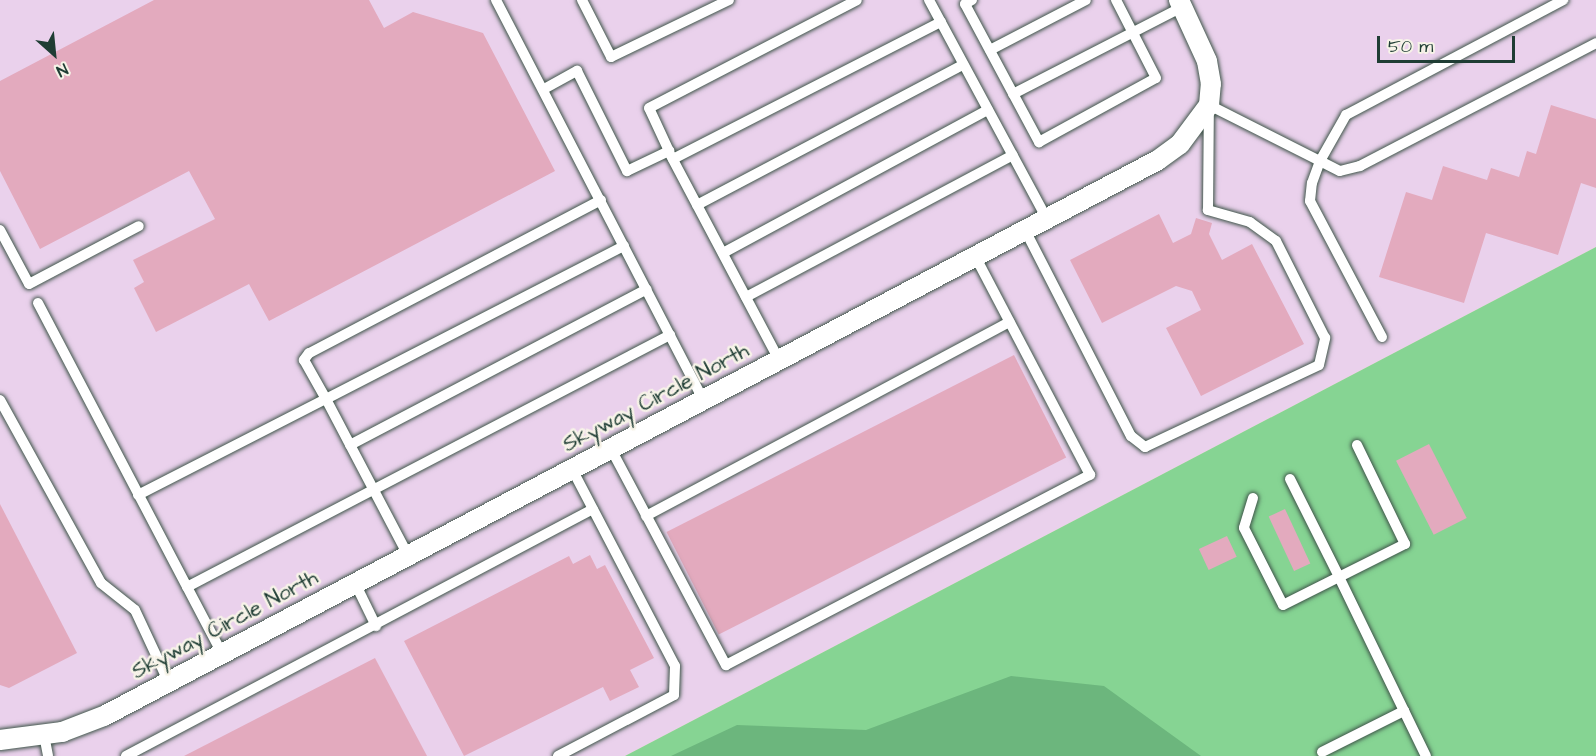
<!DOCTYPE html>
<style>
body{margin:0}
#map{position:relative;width:1596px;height:756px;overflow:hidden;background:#f4e0c6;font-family:"Architects Daughter",sans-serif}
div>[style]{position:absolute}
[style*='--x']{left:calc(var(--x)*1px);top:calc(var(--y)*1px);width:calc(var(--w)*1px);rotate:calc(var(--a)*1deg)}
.built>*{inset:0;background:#ead1ec}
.green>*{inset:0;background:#86d493}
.forest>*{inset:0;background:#6cb67d}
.building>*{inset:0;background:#e3aabe;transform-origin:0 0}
.roads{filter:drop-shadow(0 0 2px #3f554a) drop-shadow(0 0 2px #3f554a)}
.service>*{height:10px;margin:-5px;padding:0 5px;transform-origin:5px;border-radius:5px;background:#fff}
.minor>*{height:20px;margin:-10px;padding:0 10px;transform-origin:10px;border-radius:10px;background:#fff}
span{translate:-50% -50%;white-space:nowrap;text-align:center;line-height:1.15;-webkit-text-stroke:5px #f7f3e8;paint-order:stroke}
.street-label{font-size:21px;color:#1f3d34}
.north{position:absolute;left:24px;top:24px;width:60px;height:60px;-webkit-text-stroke:4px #f7f3e8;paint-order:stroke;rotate:153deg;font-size:16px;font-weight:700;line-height:24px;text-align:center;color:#1f3d34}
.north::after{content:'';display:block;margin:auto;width:21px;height:27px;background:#1f3d34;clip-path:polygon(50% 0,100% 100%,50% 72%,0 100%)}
.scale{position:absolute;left:1377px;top:36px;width:138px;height:27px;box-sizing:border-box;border:3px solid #1f3d34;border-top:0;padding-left:8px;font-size:18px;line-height:21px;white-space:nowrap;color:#1f3d34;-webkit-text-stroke:4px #f7f3e8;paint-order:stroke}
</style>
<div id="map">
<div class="built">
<i style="clip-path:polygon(0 0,1596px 0,1596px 247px,625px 756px,0 756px)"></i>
</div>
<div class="green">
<i style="clip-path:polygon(1596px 247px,1596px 756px,625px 756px)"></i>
</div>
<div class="forest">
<i style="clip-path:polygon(1011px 676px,1104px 686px,1201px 756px,671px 756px,737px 725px,866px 730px)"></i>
</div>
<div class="building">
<i style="clip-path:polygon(154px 0,369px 0,384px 28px,413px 12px,483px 33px,555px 171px,269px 321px,249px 284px,156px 332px,134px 288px,144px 282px,133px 260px,215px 219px,189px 171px,40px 249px,0 171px,0 81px)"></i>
<i style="clip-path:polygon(1551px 105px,1596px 119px,1596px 188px,1581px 183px,1558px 255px,1486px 233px,1464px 303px,1379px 277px,1406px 192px,1432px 200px,1443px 166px,1487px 180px,1491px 168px,1519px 177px,1527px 151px,1536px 154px)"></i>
<i style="clip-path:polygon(1159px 214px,1173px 243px,1191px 234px,1196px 218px,1212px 223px,1209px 234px,1222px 260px,1252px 244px,1304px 344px,1201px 396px,1166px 328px,1201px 310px,1192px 291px,1176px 286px,1102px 323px,1070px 260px)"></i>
<i style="left:1014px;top:355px;width:115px;height:390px;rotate:63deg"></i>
<i style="left:1429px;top:444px;width:83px;height:37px;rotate:63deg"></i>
<i style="clip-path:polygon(0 504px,77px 653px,9px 688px,0 685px)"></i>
<i style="left:1285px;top:509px;width:60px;height:18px;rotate:65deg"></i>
<i style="left:1227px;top:536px;width:23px;height:31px;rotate:65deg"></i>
<i style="clip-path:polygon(590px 555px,597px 569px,605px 565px,654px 658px,630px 670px,639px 687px,610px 701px,603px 687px,464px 756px,404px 641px,569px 556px,573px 564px)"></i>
<i style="clip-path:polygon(375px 658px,427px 756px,184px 756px)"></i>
</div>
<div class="roads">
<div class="service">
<i style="--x:496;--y:0;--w:450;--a:62.6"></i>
<i style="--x:582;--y:0;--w:64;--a:63"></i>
<i style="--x:611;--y:57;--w:131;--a:-25.8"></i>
<i style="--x:929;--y:0;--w:249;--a:61.7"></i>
<i style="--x:972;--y:0;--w:8;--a:150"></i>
<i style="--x:965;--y:4;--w:157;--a:61.8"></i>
<i style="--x:1039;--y:142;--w:133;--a:-28.7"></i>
<i style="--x:1156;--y:78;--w:88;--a:-117.1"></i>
<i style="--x:990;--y:50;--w:108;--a:-27.5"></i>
<i style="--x:544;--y:89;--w:38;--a:-29"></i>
<i style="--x:577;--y:71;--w:112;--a:63.4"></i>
<i style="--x:627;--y:171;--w:47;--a:-25.5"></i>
<i style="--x:669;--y:151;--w:47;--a:-114.9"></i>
<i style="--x:649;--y:108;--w:234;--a:-27.4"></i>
<i style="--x:1013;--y:94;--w:190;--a:-27.2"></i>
<i style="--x:670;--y:154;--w:233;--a:62.1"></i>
<i style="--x:673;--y:159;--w:301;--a:-27.1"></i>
<i style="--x:601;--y:200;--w:330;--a:152.3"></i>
<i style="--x:309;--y:353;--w:9;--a:126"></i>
<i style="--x:304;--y:360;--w:45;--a:60.6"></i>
<i style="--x:326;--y:399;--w:335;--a:-27.2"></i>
<i style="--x:697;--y:205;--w:301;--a:-27.8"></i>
<i style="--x:0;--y:230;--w:61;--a:61.8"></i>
<i style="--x:29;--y:284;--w:124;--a:-27.8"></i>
<i style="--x:1025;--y:230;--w:232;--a:62.8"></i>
<i style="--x:1131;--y:436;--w:18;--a:38"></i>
<i style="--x:1145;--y:447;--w:192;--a:-25.2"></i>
<i style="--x:1319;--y:365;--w:28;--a:-77"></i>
<i style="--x:1325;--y:338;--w:109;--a:-116.8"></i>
<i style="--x:1276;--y:241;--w:32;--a:-144"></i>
<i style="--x:1250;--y:222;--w:44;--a:-164.1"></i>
<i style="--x:1208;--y:210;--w:105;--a:-89.5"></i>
<i style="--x:1209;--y:105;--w:124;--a:26.8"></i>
<i style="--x:1320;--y:161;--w:53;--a:-60.5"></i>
<i style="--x:1346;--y:115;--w:246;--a:-27.9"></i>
<i style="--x:723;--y:253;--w:301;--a:-28.4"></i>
<i style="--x:746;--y:297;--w:302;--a:-28"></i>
<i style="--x:38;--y:303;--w:395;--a:62.3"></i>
<i style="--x:1382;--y:337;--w:154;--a:-117.9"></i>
<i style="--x:1310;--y:201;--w:18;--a:-84"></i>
<i style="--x:1312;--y:183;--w:23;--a:-70"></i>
<i style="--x:1320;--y:161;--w:22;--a:27"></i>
<i style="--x:1340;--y:171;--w:21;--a:-14"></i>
<i style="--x:1360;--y:166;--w:266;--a:-27.5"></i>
<i style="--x:0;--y:400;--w:209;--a:61.1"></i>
<i style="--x:101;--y:583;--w:43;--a:38.5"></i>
<i style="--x:135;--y:610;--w:81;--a:65"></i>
<i style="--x:350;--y:445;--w:335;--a:-27.7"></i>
<i style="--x:611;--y:449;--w:245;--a:62"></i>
<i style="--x:726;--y:665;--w:411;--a:-27.6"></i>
<i style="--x:1090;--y:475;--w:247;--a:-117.7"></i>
<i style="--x:1290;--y:479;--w:110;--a:63.4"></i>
<i style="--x:1339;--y:577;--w:74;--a:-26.6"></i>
<i style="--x:1405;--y:544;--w:110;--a:-115.9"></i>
<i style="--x:138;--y:495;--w:211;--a:-27.1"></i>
<i style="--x:326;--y:399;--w:176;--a:62.3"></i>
<i style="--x:1253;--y:498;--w:31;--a:107"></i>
<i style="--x:1244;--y:528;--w:86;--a:63.1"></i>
<i style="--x:1283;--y:605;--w:63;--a:-26.6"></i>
<i style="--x:1339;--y:577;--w:199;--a:64.1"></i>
<i style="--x:646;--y:516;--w:412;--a:-28.1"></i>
<i style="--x:355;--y:583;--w:48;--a:64"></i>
<i style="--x:187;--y:587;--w:545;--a:-27.55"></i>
<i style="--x:44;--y:735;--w:21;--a:79"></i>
<i style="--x:1322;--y:752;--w:92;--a:-26.6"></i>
<i style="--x:126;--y:756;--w:528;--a:-27.87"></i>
<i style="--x:558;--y:756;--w:131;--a:-27.7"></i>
<i style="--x:674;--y:695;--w:29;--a:-88"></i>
<i style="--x:675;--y:666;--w:222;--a:-117.6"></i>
</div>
<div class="minor">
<i style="--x:0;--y:740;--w:63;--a:-7.4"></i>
<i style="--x:62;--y:732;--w:45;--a:-20.9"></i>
<i style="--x:104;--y:716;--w:1192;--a:-27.81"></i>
<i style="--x:1158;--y:160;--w:27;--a:-36"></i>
<i style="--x:1180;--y:144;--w:49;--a:-53.4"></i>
<i style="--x:1209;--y:105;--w:21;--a:-85"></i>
<i style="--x:1211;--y:84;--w:23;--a:-100"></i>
<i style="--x:1207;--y:61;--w:67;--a:-114.7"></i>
</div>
</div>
<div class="street-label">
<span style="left:656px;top:398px;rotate:-28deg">Skyway Circle North</span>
<span style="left:225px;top:625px;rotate:-28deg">Skyway Circle North</span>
</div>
<div class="north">N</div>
<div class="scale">50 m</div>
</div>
